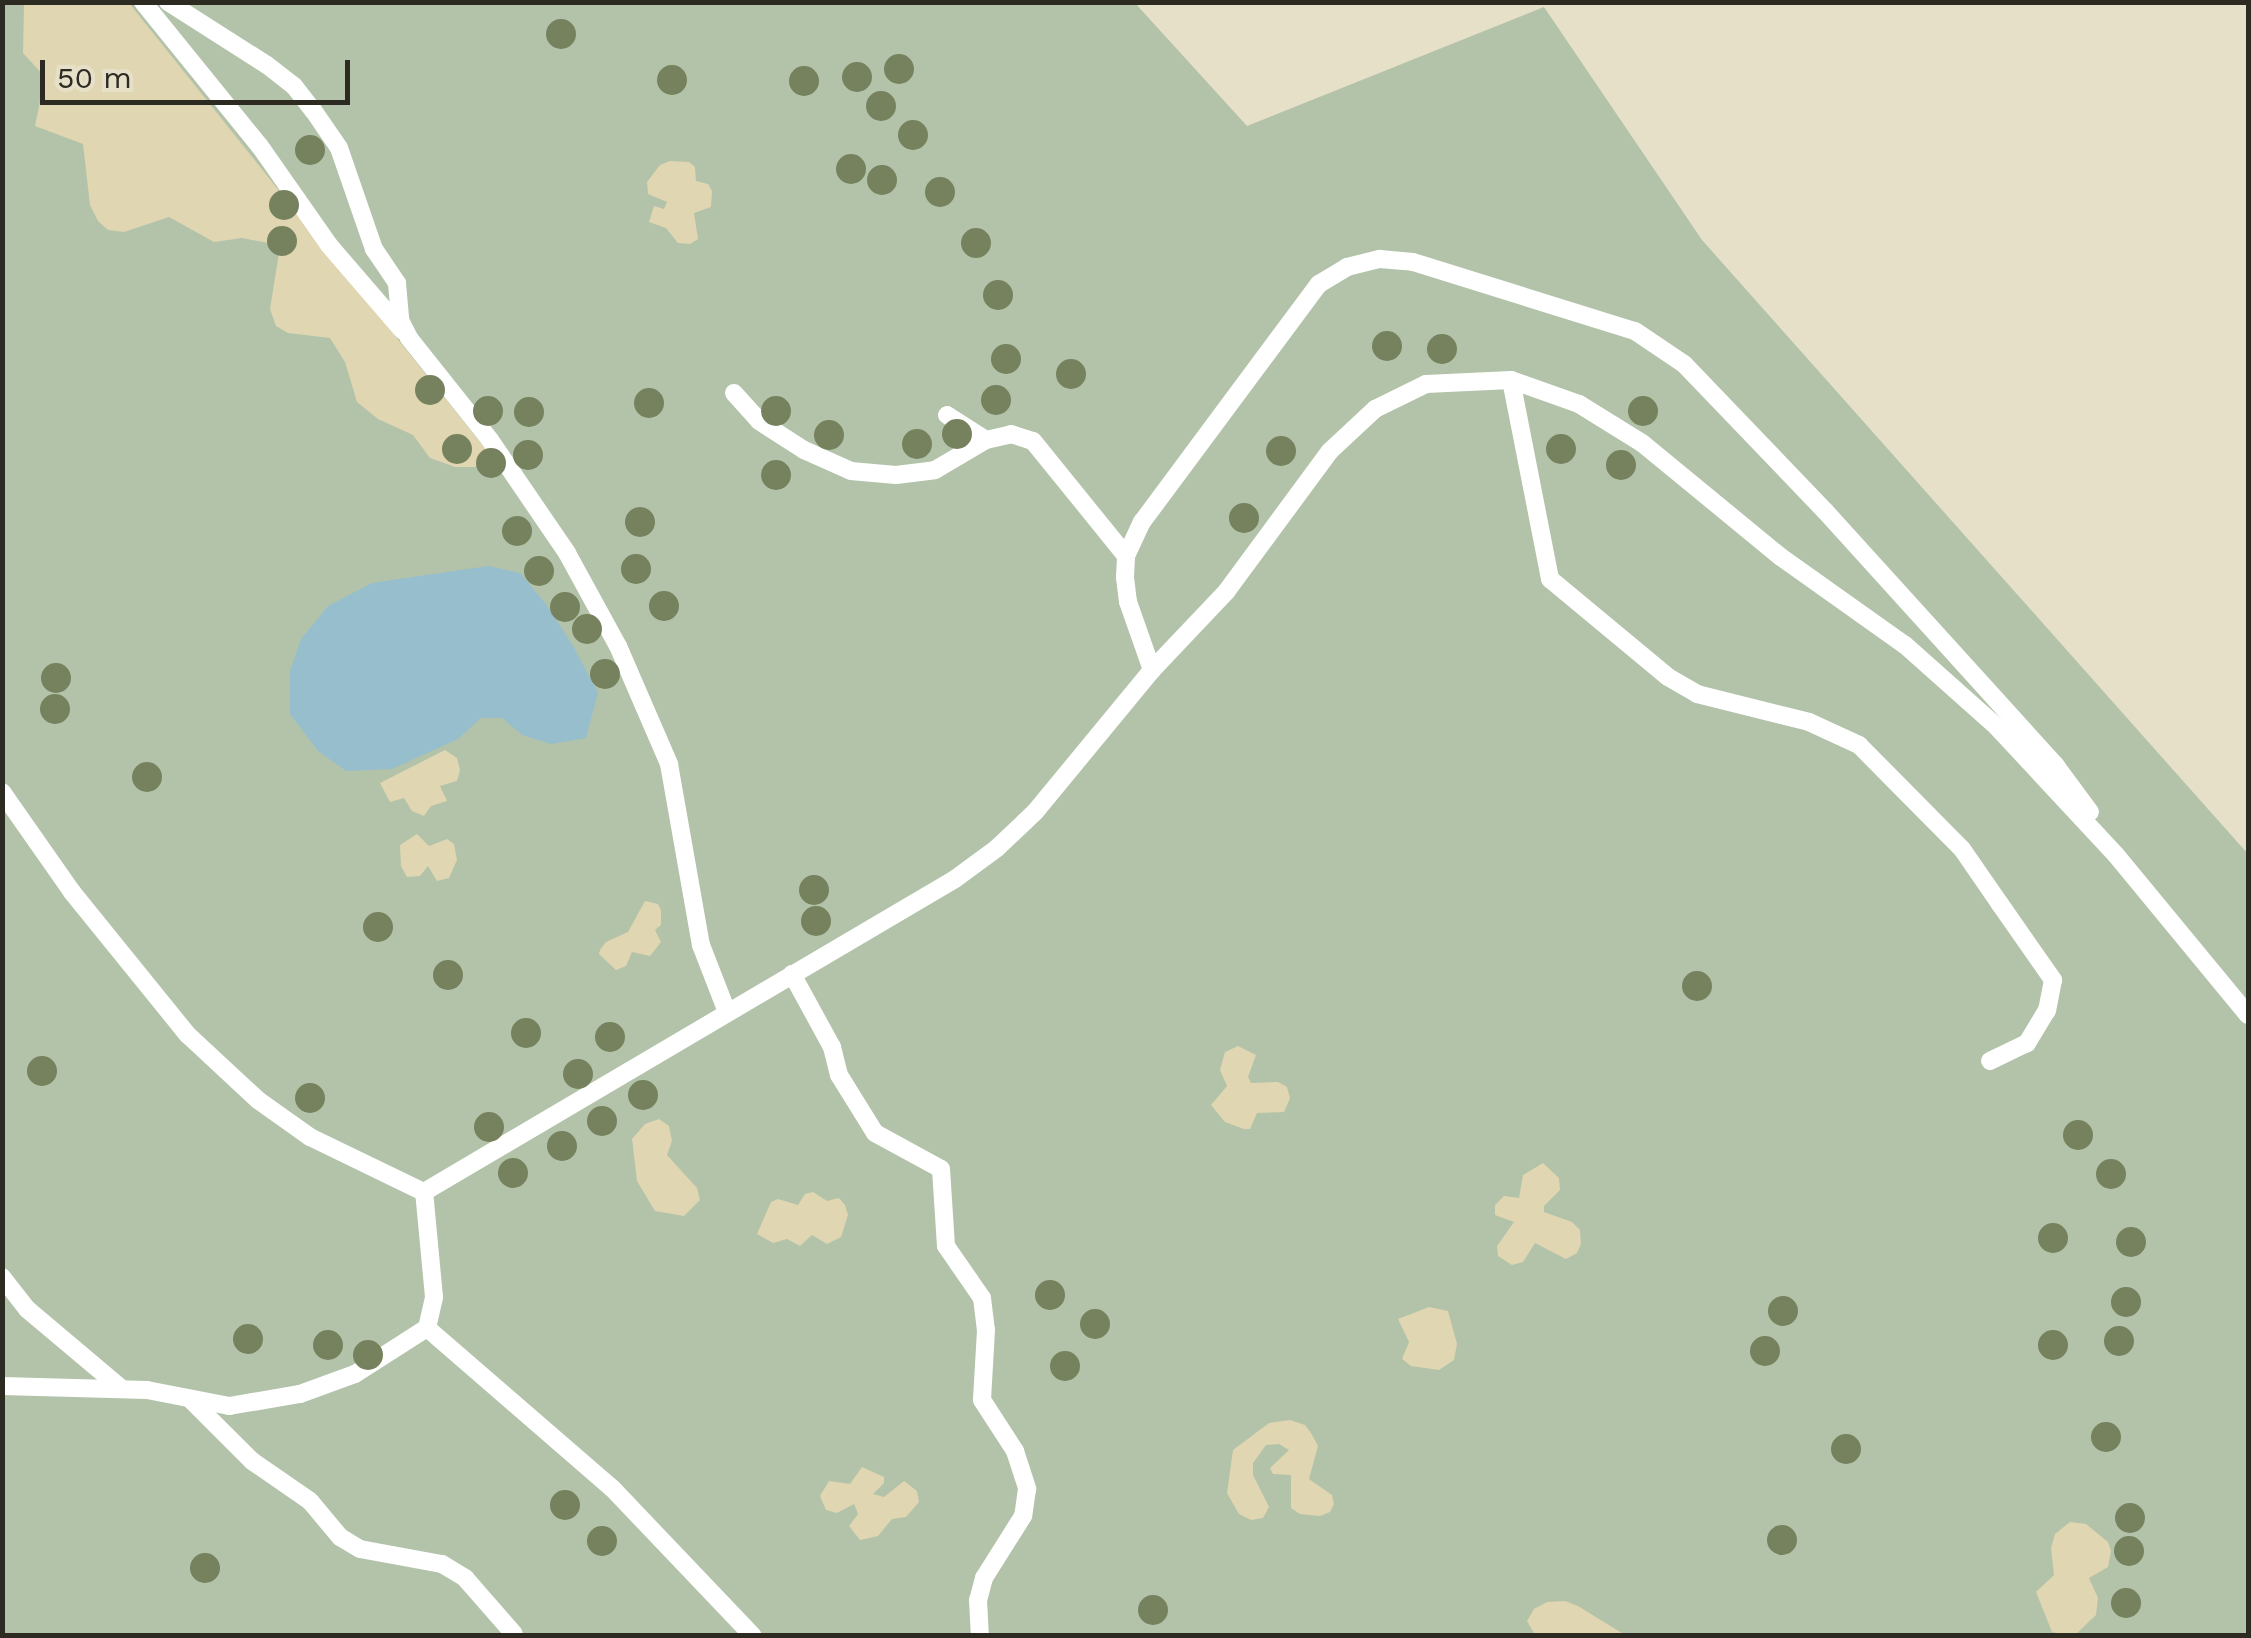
<!DOCTYPE html>
<style>
body{margin:0}
#map{position:relative;width:2251px;height:1638px;overflow:hidden;background:#e7e0c9;font-family:"Work Sans",sans-serif}
div>[style]{position:absolute}
[style*='--x']{left:calc(var(--x)*1px);top:calc(var(--y)*1px);width:calc(var(--w)*1px);rotate:calc(var(--a)*1deg)}
.green>*{inset:0;background:#b2c3a9}
.sand>*{inset:0;background:#e0d6b1}
.water>*{inset:0;background:#96becd}
.lane>*{height:18px;margin:-9px;padding:0 9px;transform-origin:9px;border-radius:9px;background:#fff}
.trees>*{width:30px;height:30px;margin:-15px;border-radius:50%;background:#76815d}
span{translate:-50% -50%;white-space:nowrap;text-align:center;line-height:1.15;-webkit-text-stroke:9px #e7e0c9;paint-order:stroke}
.frame{position:absolute;inset:0;border:5px solid #2c2a21;pointer-events:none}
.scale{position:absolute;left:40px;top:60px;width:310px;height:45px;box-sizing:border-box;border:5px solid #2c2a21;border-top:0;padding-left:12px;font-size:30px;line-height:35px;white-space:nowrap;color:#2c2a21;-webkit-text-stroke:8px #e7e0c9;paint-order:stroke}
</style>
<div id="map">
<div class="green">
<i style="clip-path:polygon(3px 3px,1135px 3px,1247px 126px,1544px 7px,1702px 240px,2248px 854px,2248px 1635px,3px 1636px)"></i>
</div>
<div class="sand">
<i style="clip-path:polygon(24px 3px,129px 3px,492px 457px,475px 467px,455px 467px,430px 458px,413px 435px,378px 419px,357px 402px,345px 362px,330px 338px,288px 333px,276px 326px,270px 309px,279px 253px,273px 244px,242px 238px,214px 242px,169px 217px,124px 232px,108px 230px,98px 221px,90px 205px,83px 144px,35px 126px,45px 77px,23px 53px)"></i>
<i style="clip-path:polygon(670px 161px,689px 162px,695px 167px,696px 181px,708px 184px,712px 191px,711px 207px,694px 213px,698px 239px,690px 244px,678px 243px,666px 228px,649px 222px,654px 206px,664px 209px,667px 202px,648px 194px,647px 182px,660px 165px)"></i>
<i style="clip-path:polygon(445px 750px,457px 758px,460px 770px,457px 781px,440px 786px,447px 801px,431px 806px,424px 816px,412px 811px,404px 798px,390px 802px,380px 783px)"></i>
<i style="clip-path:polygon(417px 834px,429px 846px,447px 839px,454px 844px,457px 860px,449px 878px,437px 881px,428px 866px,420px 876px,407px 877px,401px 866px,400px 845px)"></i>
<i style="clip-path:polygon(645px 901px,658px 904px,661px 910px,661px 925px,655px 930px,661px 942px,650px 956px,632px 952px,626px 966px,616px 970px,599px 954px,600px 950px,606px 942px,628px 932px)"></i>
<i style="clip-path:polygon(1238px 1046px,1256px 1055px,1248px 1077px,1251px 1083px,1278px 1082px,1287px 1087px,1290px 1098px,1284px 1112px,1257px 1113px,1250px 1129px,1244px 1129px,1225px 1122px,1211px 1105px,1227px 1086px,1220px 1070px,1225px 1052px)"></i>
<i style="clip-path:polygon(659px 1119px,669px 1126px,672px 1141px,667px 1155px,697px 1188px,700px 1200px,684px 1216px,655px 1211px,637px 1181px,632px 1139px,645px 1124px)"></i>
<i style="clip-path:polygon(1543px 1163px,1559px 1178px,1560px 1190px,1544px 1206px,1544px 1212px,1572px 1222px,1580px 1230px,1581px 1244px,1577px 1253px,1566px 1259px,1535px 1243px,1523px 1262px,1512px 1265px,1498px 1256px,1497px 1246px,1514px 1222px,1495px 1215px,1495px 1205px,1504px 1196px,1519px 1198px,1523px 1175px)"></i>
<i style="clip-path:polygon(813px 1192px,827px 1201px,839px 1198px,845px 1205px,848px 1215px,841px 1237px,827px 1244px,812px 1235px,800px 1246px,787px 1239px,773px 1243px,757px 1234px,771px 1202px,778px 1199px,798px 1205px,805px 1194px)"></i>
<i style="clip-path:polygon(1429px 1307px,1448px 1311px,1457px 1344px,1454px 1360px,1439px 1370px,1411px 1366px,1402px 1359px,1409px 1342px,1398px 1319px)"></i>
<i style="clip-path:polygon(1290px 1420px,1305px 1425px,1311px 1433px,1318px 1446px,1309px 1479px,1332px 1495px,1334px 1504px,1330px 1512px,1320px 1516px,1300px 1514px,1291px 1508px,1291px 1475px,1273px 1474px,1270px 1468px,1289px 1450px,1279px 1444px,1266px 1445px,1253px 1463px,1253px 1475px,1269px 1507px,1263px 1518px,1251px 1520px,1239px 1514px,1227px 1493px,1233px 1450px,1269px 1423px)"></i>
<i style="clip-path:polygon(862px 1467px,884px 1477px,884px 1483px,873px 1494px,884px 1497px,904px 1481px,917px 1491px,919px 1502px,906px 1517px,892px 1519px,878px 1536px,860px 1540px,849px 1526px,858px 1514px,854px 1504px,837px 1513px,826px 1510px,820px 1496px,829px 1481px,850px 1484px)"></i>
<i style="clip-path:polygon(2070px 1522px,2086px 1524px,2108px 1542px,2111px 1551px,2108px 1567px,2089px 1578px,2098px 1598px,2096px 1615px,2074px 1636px,2052px 1632px,2036px 1592px,2054px 1575px,2051px 1548px,2055px 1534px)"></i>
<i style="clip-path:polygon(1565px 1601px,1578px 1606px,1625px 1635px,1535px 1635px,1527px 1621px,1534px 1609px,1547px 1602px)"></i>
</div>
<div class="water">
<i style="clip-path:polygon(488px 566px,520px 573px,546px 604px,573px 646px,598px 693px,586px 738px,551px 744px,522px 735px,502px 718px,481px 718px,458px 739px,392px 769px,346px 771px,318px 751px,290px 714px,290px 671px,301px 639px,328px 606px,372px 583px)"></i>
</div>
<div class="lane">
<i style="--x:143;--y:2;--w:184;--a:51"></i>
<i style="--x:259;--y:145;--w:122;--a:55"></i>
<i style="--x:329;--y:245;--w:113;--a:49.3"></i>
<i style="--x:168;--y:2;--w:117;--a:32.5"></i>
<i style="--x:267;--y:65;--w:34;--a:38"></i>
<i style="--x:294;--y:86;--w:31;--a:52"></i>
<i style="--x:313;--y:110;--w:46;--a:55.6"></i>
<i style="--x:339;--y:148;--w:107;--a:70.9"></i>
<i style="--x:374;--y:249;--w:41;--a:55.9"></i>
<i style="--x:397;--y:283;--w:37;--a:85"></i>
<i style="--x:400;--y:320;--w:20;--a:63"></i>
<i style="--x:409;--y:338;--w:130;--a:51.5"></i>
<i style="--x:490;--y:440;--w:137;--a:55.7"></i>
<i style="--x:567;--y:553;--w:106;--a:61.3"></i>
<i style="--x:618;--y:646;--w:129;--a:66.6"></i>
<i style="--x:669;--y:764;--w:184;--a:80"></i>
<i style="--x:701;--y:945;--w:72;--a:68.8"></i>
<i style="--x:1511;--y:380;--w:203;--a:78.9"></i>
<i style="--x:1550;--y:579;--w:153;--a:39.7"></i>
<i style="--x:1668;--y:677;--w:34;--a:30"></i>
<i style="--x:1697;--y:694;--w:115;--a:14"></i>
<i style="--x:1809;--y:722;--w:55;--a:24.7"></i>
<i style="--x:1859;--y:745;--w:146;--a:45.3"></i>
<i style="--x:1962;--y:849;--w:67;--a:55.4"></i>
<i style="--x:2000;--y:904;--w:93;--a:55.1"></i>
<i style="--x:2053;--y:980;--w:31;--a:101"></i>
<i style="--x:2047;--y:1010;--w:39;--a:121"></i>
<i style="--x:2027;--y:1043;--w:41;--a:154.1"></i>
<i style="--x:734;--y:393;--w:38;--a:48"></i>
<i style="--x:759;--y:421;--w:54;--a:32.8"></i>
<i style="--x:804;--y:450;--w:51;--a:24.1"></i>
<i style="--x:851;--y:471;--w:45;--a:5.1"></i>
<i style="--x:896;--y:475;--w:39;--a:-7"></i>
<i style="--x:935;--y:470;--w:59;--a:-30.5"></i>
<i style="--x:986;--y:440;--w:26;--a:-13"></i>
<i style="--x:1011;--y:434;--w:23;--a:18"></i>
<i style="--x:1033;--y:441;--w:148;--a:51"></i>
<i style="--x:947;--y:415;--w:46;--a:32.7"></i>
<i style="--x:1152;--y:670;--w:72;--a:-109.4"></i>
<i style="--x:1128;--y:602;--w:25;--a:-97"></i>
<i style="--x:1125;--y:577;--w:21;--a:-87"></i>
<i style="--x:1126;--y:556;--w:38;--a:-65"></i>
<i style="--x:1142;--y:522;--w:297;--a:-53.4"></i>
<i style="--x:1319;--y:284;--w:33;--a:-31"></i>
<i style="--x:1347;--y:267;--w:34;--a:-14"></i>
<i style="--x:1380;--y:259;--w:33;--a:5"></i>
<i style="--x:1413;--y:262;--w:232;--a:17.3"></i>
<i style="--x:1635;--y:331;--w:59;--a:34"></i>
<i style="--x:1684;--y:364;--w:204;--a:46.2"></i>
<i style="--x:1825;--y:511;--w:344;--a:47.8"></i>
<i style="--x:2056;--y:766;--w:57;--a:53.5"></i>
<i style="--x:2;--y:792;--w:122;--a:55"></i>
<i style="--x:72;--y:892;--w:184;--a:51"></i>
<i style="--x:188;--y:1035;--w:96;--a:42.9"></i>
<i style="--x:258;--y:1100;--w:64;--a:35.4"></i>
<i style="--x:310;--y:1137;--w:127;--a:25.8"></i>
<i style="--x:792;--y:974;--w:83;--a:61.3"></i>
<i style="--x:832;--y:1047;--w:29;--a:76"></i>
<i style="--x:839;--y:1075;--w:68;--a:58.2"></i>
<i style="--x:875;--y:1133;--w:75;--a:28.6"></i>
<i style="--x:941;--y:1169;--w:77;--a:86.3"></i>
<i style="--x:946;--y:1246;--w:63;--a:55.3"></i>
<i style="--x:982;--y:1298;--w:32;--a:83"></i>
<i style="--x:986;--y:1330;--w:70;--a:93.3"></i>
<i style="--x:982;--y:1400;--w:61;--a:57.1"></i>
<i style="--x:1015;--y:1451;--w:40;--a:72"></i>
<i style="--x:1027;--y:1489;--w:27;--a:98"></i>
<i style="--x:1023;--y:1516;--w:73;--a:122.2"></i>
<i style="--x:984;--y:1578;--w:23;--a:105"></i>
<i style="--x:978;--y:1600;--w:36;--a:87"></i>
<i style="--x:2;--y:1277;--w:41;--a:52"></i>
<i style="--x:27;--y:1309;--w:124;--a:40.1"></i>
<i style="--x:427;--y:1328;--w:245;--a:40.9"></i>
<i style="--x:612;--y:1488;--w:204;--a:46.4"></i>
<i style="--x:2;--y:1386;--w:145;--a:1.6"></i>
<i style="--x:147;--y:1390;--w:84;--a:11"></i>
<i style="--x:229;--y:1406;--w:72;--a:-9.6"></i>
<i style="--x:300;--y:1394;--w:59;--a:-20"></i>
<i style="--x:355;--y:1374;--w:85;--a:-32.6"></i>
<i style="--x:427;--y:1328;--w:32;--a:-77"></i>
<i style="--x:434;--y:1297;--w:105;--a:-95.4"></i>
<i style="--x:424;--y:1192;--w:616;--a:-30.52"></i>
<i style="--x:955;--y:879;--w:52;--a:-36.4"></i>
<i style="--x:997;--y:848;--w:52;--a:-43.5"></i>
<i style="--x:1035;--y:812;--w:184;--a:-50.5"></i>
<i style="--x:1152;--y:670;--w:108;--a:-46.5"></i>
<i style="--x:1226;--y:592;--w:175;--a:-53.6"></i>
<i style="--x:1330;--y:451;--w:62;--a:-43"></i>
<i style="--x:1375;--y:409;--w:57;--a:-26.1"></i>
<i style="--x:1426;--y:384;--w:85;--a:-2.7"></i>
<i style="--x:1511;--y:380;--w:72;--a:19.4"></i>
<i style="--x:1579;--y:404;--w:74;--a:31.8"></i>
<i style="--x:1642;--y:443;--w:180;--a:39.4"></i>
<i style="--x:1781;--y:557;--w:152;--a:35.4"></i>
<i style="--x:1905;--y:645;--w:123;--a:41.7"></i>
<i style="--x:1997;--y:727;--w:175;--a:47.1"></i>
<i style="--x:2116;--y:855;--w:207;--a:50.5"></i>
<i style="--x:190;--y:1399;--w:88;--a:45"></i>
<i style="--x:252;--y:1461;--w:70;--a:34.6"></i>
<i style="--x:310;--y:1501;--w:47;--a:50.2"></i>
<i style="--x:340;--y:1537;--w:23;--a:31"></i>
<i style="--x:360;--y:1549;--w:83;--a:10.4"></i>
<i style="--x:442;--y:1564;--w:27;--a:31"></i>
<i style="--x:465;--y:1578;--w:74;--a:48.8"></i>
</div>
<div class="trees">
<i style="left:561px;top:34px"></i>
<i style="left:899px;top:69px"></i>
<i style="left:857px;top:77px"></i>
<i style="left:672px;top:80px"></i>
<i style="left:804px;top:81px"></i>
<i style="left:881px;top:106px"></i>
<i style="left:913px;top:135px"></i>
<i style="left:310px;top:150px"></i>
<i style="left:851px;top:169px"></i>
<i style="left:882px;top:180px"></i>
<i style="left:940px;top:192px"></i>
<i style="left:284px;top:205px"></i>
<i style="left:282px;top:241px"></i>
<i style="left:976px;top:243px"></i>
<i style="left:998px;top:295px"></i>
<i style="left:1387px;top:346px"></i>
<i style="left:1442px;top:349px"></i>
<i style="left:1006px;top:359px"></i>
<i style="left:1071px;top:374px"></i>
<i style="left:430px;top:390px"></i>
<i style="left:996px;top:400px"></i>
<i style="left:649px;top:403px"></i>
<i style="left:488px;top:411px"></i>
<i style="left:776px;top:411px"></i>
<i style="left:1643px;top:411px"></i>
<i style="left:529px;top:412px"></i>
<i style="left:957px;top:434px"></i>
<i style="left:829px;top:435px"></i>
<i style="left:917px;top:444px"></i>
<i style="left:457px;top:449px"></i>
<i style="left:1561px;top:449px"></i>
<i style="left:1281px;top:451px"></i>
<i style="left:528px;top:455px"></i>
<i style="left:491px;top:463px"></i>
<i style="left:1621px;top:465px"></i>
<i style="left:776px;top:475px"></i>
<i style="left:1244px;top:518px"></i>
<i style="left:640px;top:522px"></i>
<i style="left:517px;top:531px"></i>
<i style="left:636px;top:569px"></i>
<i style="left:539px;top:571px"></i>
<i style="left:664px;top:606px"></i>
<i style="left:565px;top:607px"></i>
<i style="left:587px;top:629px"></i>
<i style="left:605px;top:674px"></i>
<i style="left:56px;top:678px"></i>
<i style="left:55px;top:709px"></i>
<i style="left:147px;top:777px"></i>
<i style="left:814px;top:890px"></i>
<i style="left:816px;top:921px"></i>
<i style="left:378px;top:927px"></i>
<i style="left:448px;top:975px"></i>
<i style="left:1697px;top:986px"></i>
<i style="left:526px;top:1033px"></i>
<i style="left:610px;top:1037px"></i>
<i style="left:42px;top:1071px"></i>
<i style="left:578px;top:1074px"></i>
<i style="left:643px;top:1095px"></i>
<i style="left:310px;top:1098px"></i>
<i style="left:602px;top:1121px"></i>
<i style="left:489px;top:1127px"></i>
<i style="left:2078px;top:1135px"></i>
<i style="left:562px;top:1146px"></i>
<i style="left:513px;top:1173px"></i>
<i style="left:2111px;top:1174px"></i>
<i style="left:2053px;top:1238px"></i>
<i style="left:2131px;top:1242px"></i>
<i style="left:1050px;top:1295px"></i>
<i style="left:2126px;top:1302px"></i>
<i style="left:1783px;top:1311px"></i>
<i style="left:1095px;top:1324px"></i>
<i style="left:248px;top:1339px"></i>
<i style="left:2119px;top:1341px"></i>
<i style="left:328px;top:1345px"></i>
<i style="left:2053px;top:1345px"></i>
<i style="left:1765px;top:1351px"></i>
<i style="left:368px;top:1355px"></i>
<i style="left:1065px;top:1366px"></i>
<i style="left:2106px;top:1437px"></i>
<i style="left:1846px;top:1449px"></i>
<i style="left:565px;top:1505px"></i>
<i style="left:2130px;top:1518px"></i>
<i style="left:1782px;top:1540px"></i>
<i style="left:602px;top:1541px"></i>
<i style="left:2129px;top:1551px"></i>
<i style="left:205px;top:1568px"></i>
<i style="left:2126px;top:1603px"></i>
<i style="left:1153px;top:1610px"></i>
</div>
<div class="frame"></div>
<div class="scale">50 m</div>
</div>
